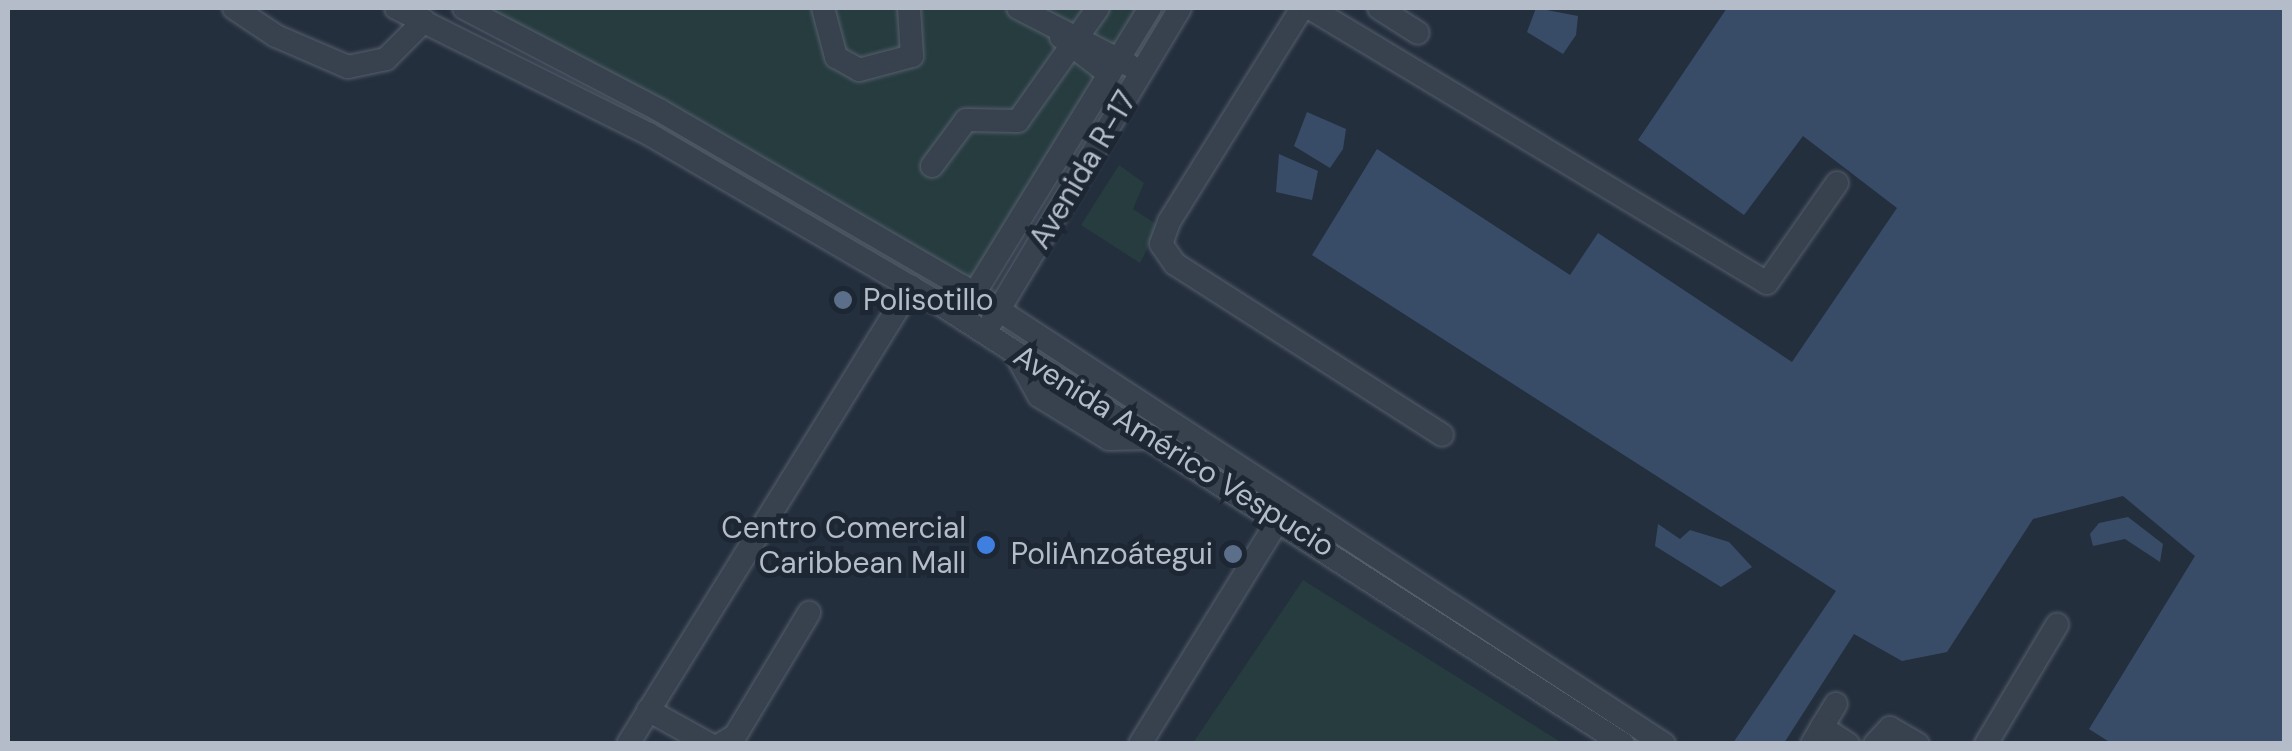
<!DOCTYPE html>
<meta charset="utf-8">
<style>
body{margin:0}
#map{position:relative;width:2292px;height:751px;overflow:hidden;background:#242f3e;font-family:"DM Sans",sans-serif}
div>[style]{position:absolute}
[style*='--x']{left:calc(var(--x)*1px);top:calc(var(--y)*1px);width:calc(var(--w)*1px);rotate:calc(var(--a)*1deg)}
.green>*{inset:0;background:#263c3f}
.water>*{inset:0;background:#394c67}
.roads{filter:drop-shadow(0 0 2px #565f6c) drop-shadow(0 0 2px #565f6c)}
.minor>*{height:22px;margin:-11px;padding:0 11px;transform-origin:11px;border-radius:11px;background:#38414e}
.dots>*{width:28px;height:28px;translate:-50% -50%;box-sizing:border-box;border:5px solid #1d2633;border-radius:50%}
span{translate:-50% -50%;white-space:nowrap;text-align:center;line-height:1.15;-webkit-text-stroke:10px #1d2633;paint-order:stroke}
.street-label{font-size:30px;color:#b4bcc9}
.poi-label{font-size:30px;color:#b4bcc9}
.left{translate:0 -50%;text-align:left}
.right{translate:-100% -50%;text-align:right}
.frame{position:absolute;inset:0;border:10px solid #b4bcc9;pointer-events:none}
</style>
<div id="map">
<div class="green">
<i style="clip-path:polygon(464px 8px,1147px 8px,974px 294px)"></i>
<i style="clip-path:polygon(1119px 165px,1144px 183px,1133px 209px,1159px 226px,1140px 263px,1081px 225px)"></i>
<i style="clip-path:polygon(1303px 580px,1562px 743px,1193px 743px)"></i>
</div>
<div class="water">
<i style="clip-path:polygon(1536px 8px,1578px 16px,1576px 35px,1563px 54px,1527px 32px)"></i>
<i style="clip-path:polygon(1727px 8px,2284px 8px,2284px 743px,2111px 743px,2089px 729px,2195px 556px,2123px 496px,2033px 519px,1947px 652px,1902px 661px,1854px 634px,1784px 743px,1733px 743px,1836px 591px,1312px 255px,1377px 149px,1570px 275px,1598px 233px,1792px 362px,1897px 208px,1803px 136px,1744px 215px,1638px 140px)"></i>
<i style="clip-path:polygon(1307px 112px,1346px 129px,1343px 149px,1330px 168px,1294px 146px)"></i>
<i style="clip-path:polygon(1279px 154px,1318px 171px,1312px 200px,1276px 192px)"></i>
<i style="clip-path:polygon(2128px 517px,2163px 544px,2160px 562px,2125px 539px,2093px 546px,2090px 534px,2099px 523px)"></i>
<i style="clip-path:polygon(1658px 524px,1680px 539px,1690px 530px,1729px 542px,1752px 567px,1721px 587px,1655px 546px)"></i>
</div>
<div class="roads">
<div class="minor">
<i style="--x:234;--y:8;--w:50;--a:33.7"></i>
<i style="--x:276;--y:36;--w:78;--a:23.3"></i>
<i style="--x:348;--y:67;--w:39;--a:-12"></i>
<i style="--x:386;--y:59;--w:54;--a:-45"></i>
<i style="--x:396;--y:8;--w:283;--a:26.5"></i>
<i style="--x:649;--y:134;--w:333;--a:30.3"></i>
<i style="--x:937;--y:302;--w:816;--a:32.79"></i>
<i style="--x:464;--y:8;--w:220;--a:27.6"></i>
<i style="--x:659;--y:110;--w:350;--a:30.2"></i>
<i style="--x:962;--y:286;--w:838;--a:33.12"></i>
<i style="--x:823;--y:8;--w:51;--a:75.1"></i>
<i style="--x:836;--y:57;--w:26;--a:29"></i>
<i style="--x:859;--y:70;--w:55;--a:-14.8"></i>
<i style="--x:912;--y:56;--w:48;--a:-93.6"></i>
<i style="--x:1018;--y:8;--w:125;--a:27.2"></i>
<i style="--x:1302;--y:8;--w:252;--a:121.9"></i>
<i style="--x:1169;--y:222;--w:23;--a:110"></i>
<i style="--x:1161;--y:244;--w:24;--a:55"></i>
<i style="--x:1175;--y:264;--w:317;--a:32.6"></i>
<i style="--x:1310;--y:8;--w:533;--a:31.04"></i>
<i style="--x:1767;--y:283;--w:122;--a:-55"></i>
<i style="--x:1379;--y:8;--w:46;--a:32.7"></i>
<i style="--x:1061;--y:37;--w:61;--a:37.6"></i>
<i style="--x:932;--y:166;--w:57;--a:-53.5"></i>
<i style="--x:966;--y:120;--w:52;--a:1.1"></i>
<i style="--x:1018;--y:121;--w:138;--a:-54.7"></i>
<i style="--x:966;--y:307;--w:351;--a:-58.4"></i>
<i style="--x:992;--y:321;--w:365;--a:-59"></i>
<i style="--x:1015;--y:353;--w:49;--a:60.8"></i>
<i style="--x:1039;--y:396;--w:82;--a:31.6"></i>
<i style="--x:1109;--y:439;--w:45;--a:-1.3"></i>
<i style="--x:648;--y:710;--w:70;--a:29.1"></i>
<i style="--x:1822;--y:727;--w:27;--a:-59"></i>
<i style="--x:628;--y:744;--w:538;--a:-58.23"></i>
<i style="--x:721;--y:744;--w:16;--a:-30"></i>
<i style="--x:735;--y:736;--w:144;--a:-59"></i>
<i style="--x:1140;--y:744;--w:278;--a:-58.3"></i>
<i style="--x:1812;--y:744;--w:20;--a:-60"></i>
<i style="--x:1822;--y:727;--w:31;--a:33"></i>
<i style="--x:1875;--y:744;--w:22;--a:-47"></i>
<i style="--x:1890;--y:728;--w:32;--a:30"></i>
<i style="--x:1986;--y:744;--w:139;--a:-59.2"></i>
</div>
</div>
<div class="dots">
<i style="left:843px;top:300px;background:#5c6f8a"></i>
<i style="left:986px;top:545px;background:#3f7fe0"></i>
<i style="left:1233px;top:554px;background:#5c6f8a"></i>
</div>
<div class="street-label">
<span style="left:1083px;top:170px;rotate:-59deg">Avenida R-17</span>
<span style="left:1174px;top:451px;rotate:32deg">Avenida Américo Vespucio</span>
</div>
<div class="poi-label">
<span class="left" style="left:863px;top:300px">Polisotillo</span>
<span class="right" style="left:966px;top:545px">Centro Comercial<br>Caribbean Mall</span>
<span class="right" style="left:1213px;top:554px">PoliAnzoátegui</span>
</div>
<div class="frame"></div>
</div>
